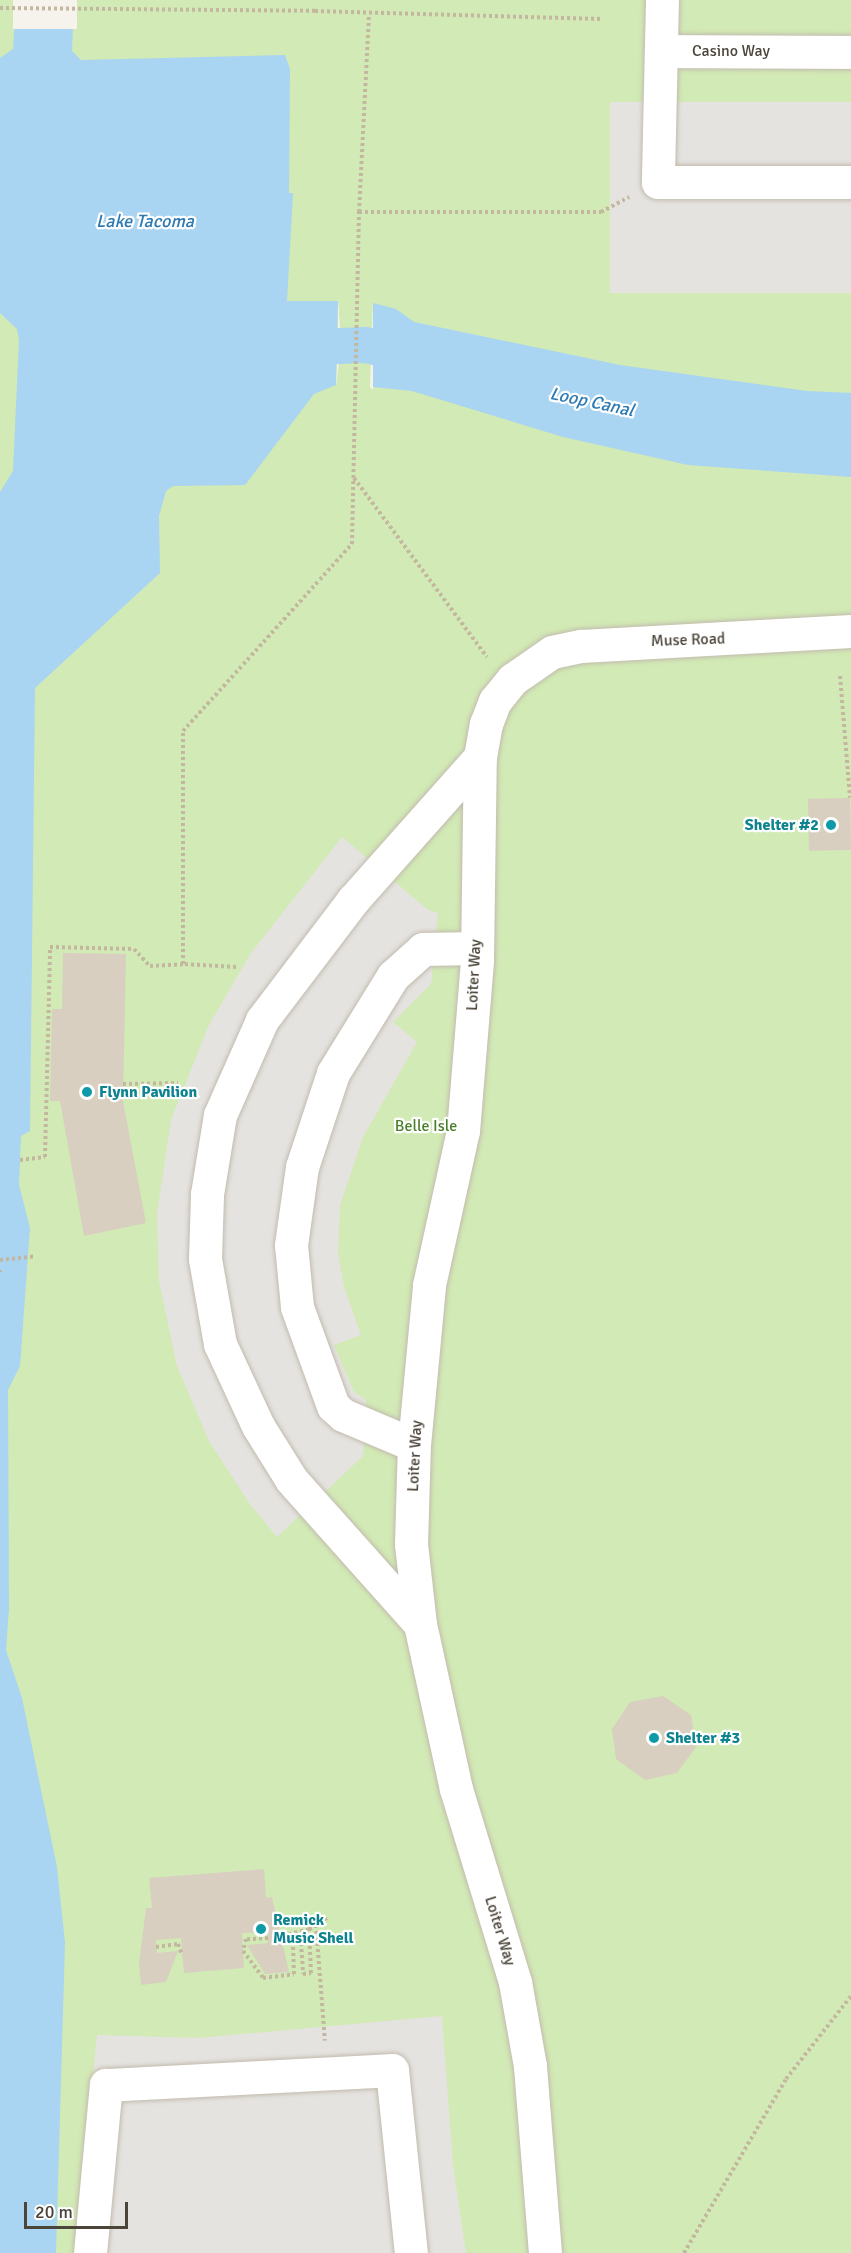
<!DOCTYPE html>
<style>
body{margin:0}
#map{position:relative;width:851px;height:2253px;overflow:hidden;background:#f6f3ec;font-family:Signika,sans-serif}
div>[style]{position:absolute}
[style*='--x']{left:calc(var(--x)*1px);top:calc(var(--y)*1px);width:calc(var(--w)*1px);rotate:calc(var(--a)*1deg)}
.green>*{inset:0;background:#d2eab5;transform-origin:0 0}
.parking>*{inset:0;background:#e5e3e0;transform-origin:0 0}
.water>*{inset:0;background:#a9d4f2}
.pier>*{inset:0;background:#f6f3ec;transform-origin:0 0}
.canal>*{height:36px;margin:-18px;padding:0 18px;transform-origin:18px;border-radius:18px;background:#a9d4f2}
.building>*{inset:0;background:#d8cfc1;transform-origin:0 0}
.path>*{height:4px;margin-top:-2px;transform-origin:0;background:repeating-linear-gradient(90deg,#c4b79f 0 3px,transparent 0 6px)}
.roads{filter:drop-shadow(0 0 2px #c2bbae) drop-shadow(0 0 2px #c2bbae)}
.minor>*{height:33px;margin:-16.5px;padding:0 16.5px;transform-origin:16.5px;border-radius:16.5px;background:#fff}
.dots>*{width:16px;height:16px;translate:-50% -50%;box-sizing:border-box;border:3px solid #fff;border-radius:50%}
span{translate:-50% -50%;white-space:nowrap;text-align:center;line-height:1.15;-webkit-text-stroke:4.5px #fff;paint-order:stroke}
.street-label{font-size:16px;color:#4b4439}
.culture-label{font-size:16px;color:#0d838f;font-weight:700}
.right{translate:-100% -50%;text-align:right}
.left{translate:0 -50%;text-align:left}
.park-label{font-size:16px;color:#4a7f2a}
.water-label{font-size:18px;color:#2e7ab2;font-style:italic}
.scale{position:absolute;left:24px;top:2202px;width:104px;height:27px;box-sizing:border-box;border:3px solid #4b4439;border-top:0;padding-left:8px;font-size:18px;line-height:21px;white-space:nowrap;color:#4b4439;-webkit-text-stroke:4px #fff;paint-order:stroke}
</style>
<div id="map">
<div class="green">
<i style="left:0;top:0;width:851px;height:2253px"></i>
</div>
<div class="parking">
<i style="left:610px;top:102px;width:241px;height:191px"></i>
<i style="clip-path:polygon(342px 837px,428px 910px,438px 913px,431px 984px,393px 1022px,417px 1042px,363px 1137px,340px 1205px,338px 1253px,344px 1287px,361px 1335px,334px 1345px,354px 1392px,366px 1400px,363px 1456px,277px 1537px,249px 1503px,209px 1441px,177px 1366px,159px 1281px,157px 1214px,171px 1120px,209px 1025px,251px 953px)"></i>
<i style="clip-path:polygon(442px 2016px,453px 2165px,466px 2253px,75px 2253px,97px 2035px,199px 2038px)"></i>
</div>
<div class="water">
<i style="clip-path:polygon(16px 0,74px 0,72px 51px,81px 60px,285px 55px,290px 69px,289px 193px,293px 193px,287px 301px,338px 301px,336px 385px,314px 394px,245px 485px,173px 486px,166px 491px,159px 516px,160px 573px,35px 688px,30px 1131px,21px 1136px,19px 1185px,30px 1228px,20px 1366px,8px 1390px,9px 1608px,6px 1650px,22px 1698px,57px 1867px,65px 1943px,56px 2253px,0 2253px,0 492px,13px 471px,19px 340px,17px 329px,0 313px,0 58px,13px 49px)"></i>
<i style="clip-path:polygon(373px 303px,396px 309px,414px 322px,620px 365px,807px 391px,851px 393px,851px 477px,688px 465px,563px 437px,412px 391px,373px 387px)"></i>
</div>
<div class="pier">
<i style="left:13px;top:0;width:64px;height:29px"></i>
<i style="clip-path:polygon(338px 298px,341px 344px,336px 388px,338px 344px)"></i>
<i style="clip-path:polygon(373px 300px,373px 390px,370px 387px)"></i>
</div>
<div class="canal">
<i style="--x:289;--y:348;--w:76;--a:-2.3"></i>
<i style="--x:365;--y:345;--w:57;--a:12.1"></i>
</div>
<div class="building">
<i style="left:850px;top:798px;width:52px;height:42px;rotate:89deg"></i>
<i style="clip-path:polygon(63px 953px,126px 954px,123px 1101px,146px 1223px,84px 1236px,60px 1101px,50px 1101px,52px 1009px,62px 1009px)"></i>
<i style="clip-path:polygon(663px 1696px,691px 1715px,696px 1747px,677px 1773px,645px 1780px,616px 1759px,612px 1729px,630px 1702px)"></i>
<i style="clip-path:polygon(264px 1869px,266px 1898px,272px 1897px,289px 1972px,265px 1974px,247px 1945px,268px 1943px,267px 1932px,242px 1933px,244px 1968px,184px 1973px,181px 1938px,156px 1940px,157px 1953px,178px 1951px,166px 1982px,141px 1985px,139px 1964px,146px 1908px,152px 1908px,149px 1878px)"></i>
</div>
<div class="path">
<i style="--x:0;--y:8;--w:315;--a:0.5"></i>
<i style="--x:315;--y:11;--w:287;--a:1.6"></i>
<i style="--x:359;--y:212;--w:197;--a:-87.1"></i>
<i style="--x:354;--y:478;--w:223;--a:53.4"></i>
<i style="--x:840;--y:676;--w:122;--a:85.3"></i>
<i style="--x:236;--y:967;--w:53;--a:-176.8"></i>
<i style="--x:183;--y:964;--w:233;--a:-90"></i>
<i style="--x:183;--y:731;--w:252;--a:-47.9"></i>
<i style="--x:352;--y:544;--w:332;--a:-88.8"></i>
<i style="--x:359;--y:212;--w:242;--a:0"></i>
<i style="--x:601;--y:212;--w:32;--a:-28"></i>
<i style="--x:123;--y:1084;--w:55;--a:-1"></i>
<i style="--x:20;--y:1160;--w:25;--a:-7"></i>
<i style="--x:45;--y:1157;--w:210;--a:-88.6"></i>
<i style="--x:50;--y:947;--w:84;--a:1.4"></i>
<i style="--x:134;--y:949;--w:23;--a:47"></i>
<i style="--x:150;--y:966;--w:33;--a:-3"></i>
<i style="--x:0;--y:1260;--w:36;--a:-6"></i>
<i style="--x:0;--y:1270;--w:2;--a:90"></i>
<i style="--x:316;--y:1925;--w:116;--a:85.6"></i>
<i style="--x:283;--y:1936;--w:27;--a:-15"></i>
<i style="--x:309;--y:1929;--w:22;--a:-32"></i>
<i style="--x:268;--y:1938;--w:22;--a:177"></i>
<i style="--x:246;--y:1939;--w:12;--a:104"></i>
<i style="--x:243;--y:1951;--w:34;--a:53"></i>
<i style="--x:263;--y:1978;--w:31;--a:-7"></i>
<i style="--x:294;--y:1974;--w:31;--a:-92"></i>
<i style="--x:293;--y:1943;--w:8;--a:0"></i>
<i style="--x:301;--y:1943;--w:31;--a:86"></i>
<i style="--x:303;--y:1974;--w:8;--a:-7"></i>
<i style="--x:311;--y:1973;--w:44;--a:-92.6"></i>
<i style="--x:156;--y:1947;--w:22;--a:-8"></i>
<i style="--x:178;--y:1944;--w:12;--a:70"></i>
<i style="--x:684;--y:2253;--w:202;--a:-59.6"></i>
<i style="--x:786;--y:2079;--w:105;--a:-51.9"></i>
</div>
<div class="roads">
<div class="minor">
<i style="--x:662;--y:0;--w:182;--a:91.3"></i>
<i style="--x:658;--y:182;--w:193;--a:0"></i>
<i style="--x:662;--y:51;--w:189;--a:0.3"></i>
<i style="--x:414;--y:1445;--w:77;--a:-157.1"></i>
<i style="--x:343;--y:1415;--w:13;--a:-138"></i>
<i style="--x:333;--y:1406;--w:105;--a:-110"></i>
<i style="--x:297;--y:1307;--w:62;--a:-95.5"></i>
<i style="--x:291;--y:1245;--w:79;--a:-82"></i>
<i style="--x:302;--y:1167;--w:99;--a:-71.7"></i>
<i style="--x:333;--y:1073;--w:114;--a:-58.3"></i>
<i style="--x:393;--y:976;--w:40;--a:-42"></i>
<i style="--x:423;--y:949;--w:53;--a:-1.1"></i>
<i style="--x:420;--y:1624;--w:194;--a:-131.7"></i>
<i style="--x:291;--y:1479;--w:62;--a:-121.9"></i>
<i style="--x:258;--y:1426;--w:90;--a:-114.9"></i>
<i style="--x:220;--y:1344;--w:86;--a:-100"></i>
<i style="--x:205;--y:1259;--w:65;--a:-88.2"></i>
<i style="--x:207;--y:1194;--w:80;--a:-80.7"></i>
<i style="--x:220;--y:1115;--w:104;--a:-66.1"></i>
<i style="--x:262;--y:1020;--w:151;--a:-52.8"></i>
<i style="--x:353;--y:900;--w:191;--a:-48.4"></i>
<i style="--x:90;--y:2253;--w:169;--a:-84.6"></i>
<i style="--x:106;--y:2085;--w:286;--a:-3"></i>
<i style="--x:392;--y:2070;--w:184;--a:84.1"></i>
<i style="--x:545;--y:2253;--w:188;--a:-94.6"></i>
<i style="--x:530;--y:2066;--w:85;--a:-100.1"></i>
<i style="--x:515;--y:1982;--w:202;--a:-107"></i>
<i style="--x:456;--y:1789;--w:169;--a:-102.3"></i>
<i style="--x:420;--y:1624;--w:81;--a:-96.4"></i>
<i style="--x:411;--y:1544;--w:99;--a:-88.3"></i>
<i style="--x:414;--y:1445;--w:161;--a:-84.6"></i>
<i style="--x:429;--y:1285;--w:158;--a:-77.6"></i>
<i style="--x:463;--y:1131;--w:172;--a:-85.3"></i>
<i style="--x:477;--y:960;--w:203;--a:-89.2"></i>
<i style="--x:480;--y:757;--w:34;--a:-80"></i>
<i style="--x:486;--y:724;--w:25;--a:-69"></i>
<i style="--x:495;--y:701;--w:28;--a:-51"></i>
<i style="--x:513;--y:679;--w:47;--a:-34.7"></i>
<i style="--x:552;--y:652;--w:30;--a:-12"></i>
<i style="--x:581;--y:646;--w:270;--a:-3.2"></i>
</div>
</div>
<div class="dots">
<i style="left:831px;top:825px;background:#0f9aa8"></i>
<i style="left:87px;top:1092px;background:#0f9aa8"></i>
<i style="left:654px;top:1738px;background:#0f9aa8"></i>
<i style="left:261px;top:1929px;background:#0f9aa8"></i>
</div>
<div class="street-label">
<span style="left:731px;top:51px">Casino Way</span>
<span style="left:688px;top:640px;rotate:-2deg">Muse Road</span>
<span style="left:474px;top:975px;rotate:-87deg">Loiter Way</span>
<span style="left:415px;top:1456px;rotate:-87deg">Loiter Way</span>
<span style="left:500px;top:1931px;rotate:73deg">Loiter Way</span>
</div>
<div class="culture-label">
<span class="right" style="left:819px;top:825px">Shelter #2</span>
<span class="left" style="left:99px;top:1092px">Flynn Pavilion</span>
<span class="left" style="left:666px;top:1738px">Shelter #3</span>
<span class="left" style="left:273px;top:1929px">Remick<br>Music Shell</span>
</div>
<div class="park-label">
<span style="left:426px;top:1126px">Belle Isle</span>
</div>
<div class="water-label">
<span style="left:145px;top:221px">Lake Tacoma</span>
<span style="left:592px;top:402px;rotate:12deg">Loop Canal</span>
</div>
<div class="scale">20 m</div>
</div>
